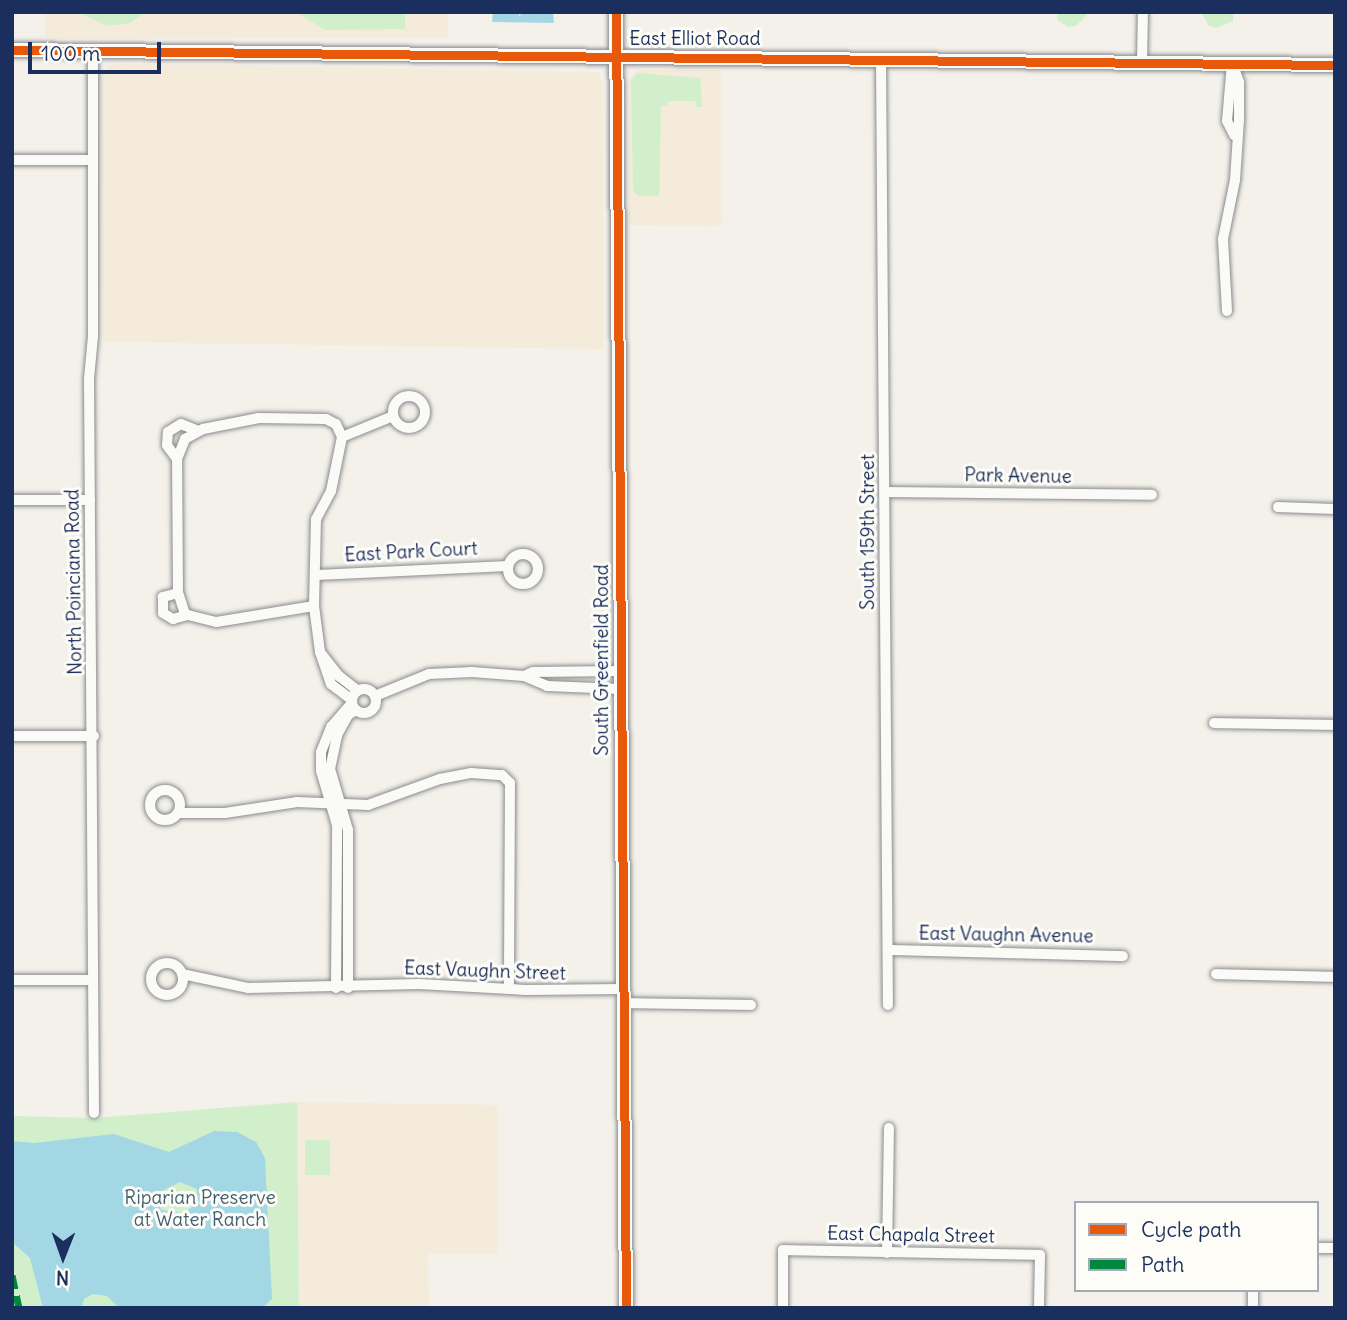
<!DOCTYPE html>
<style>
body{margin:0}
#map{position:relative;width:1347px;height:1320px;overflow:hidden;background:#f4f1ea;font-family:Delius,sans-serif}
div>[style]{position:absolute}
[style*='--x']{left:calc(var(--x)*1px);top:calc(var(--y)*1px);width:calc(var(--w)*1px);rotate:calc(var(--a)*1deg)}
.built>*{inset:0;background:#f4ebdb;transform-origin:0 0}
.green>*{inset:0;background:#d1efcb;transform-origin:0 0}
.water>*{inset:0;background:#a4d7e4}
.roads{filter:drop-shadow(0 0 2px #898b91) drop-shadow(0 0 2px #898b91)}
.minor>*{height:10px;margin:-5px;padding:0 5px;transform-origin:5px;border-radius:5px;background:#fafaf7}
.minor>.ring{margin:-5px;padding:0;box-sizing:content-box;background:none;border:10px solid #fafaf7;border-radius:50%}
.major>*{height:14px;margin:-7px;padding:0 7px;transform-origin:7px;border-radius:7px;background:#fafaf7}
.quiet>*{height:7px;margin-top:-3.5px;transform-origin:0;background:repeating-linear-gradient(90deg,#00873e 0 14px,transparent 0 21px)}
.cycleway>*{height:9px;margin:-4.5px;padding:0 4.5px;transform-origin:4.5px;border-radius:4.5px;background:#e8590c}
span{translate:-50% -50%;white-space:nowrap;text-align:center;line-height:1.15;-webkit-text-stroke:6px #fdfcf7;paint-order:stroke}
.street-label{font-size:19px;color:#1b2f5e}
.park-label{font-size:19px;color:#425f73}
.frame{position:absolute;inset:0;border:14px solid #1b2f5e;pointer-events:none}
.legend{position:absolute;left:1074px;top:1201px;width:245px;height:91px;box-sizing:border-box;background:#fdfcf7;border:2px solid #a3aaba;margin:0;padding:9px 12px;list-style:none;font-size:21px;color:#1b2f5e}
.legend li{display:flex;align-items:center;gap:14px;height:35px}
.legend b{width:35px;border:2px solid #a3aaba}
.north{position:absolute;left:28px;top:1222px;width:70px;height:70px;-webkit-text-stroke:5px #fdfcf7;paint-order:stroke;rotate:181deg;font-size:19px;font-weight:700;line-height:28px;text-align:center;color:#1b2f5e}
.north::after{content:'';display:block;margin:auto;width:24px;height:32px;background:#1b2f5e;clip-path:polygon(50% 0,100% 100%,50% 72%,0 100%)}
.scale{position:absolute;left:28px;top:42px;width:133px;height:32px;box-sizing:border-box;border:4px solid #1b2f5e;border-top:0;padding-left:9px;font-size:21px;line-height:24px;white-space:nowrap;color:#1b2f5e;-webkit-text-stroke:5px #fdfcf7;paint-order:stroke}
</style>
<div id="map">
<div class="built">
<i style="left:45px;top:12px;width:403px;height:26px"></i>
<i style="clip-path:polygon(119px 64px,598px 72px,602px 82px,604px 349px,103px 342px,101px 77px,107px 66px)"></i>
<i style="clip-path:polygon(638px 70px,721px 70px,722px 223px,718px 226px,629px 225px,629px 80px)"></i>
<i style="clip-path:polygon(297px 1102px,498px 1105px,498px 1254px,428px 1254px,429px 1308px,299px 1308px)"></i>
</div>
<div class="green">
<i style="clip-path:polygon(77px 12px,107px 13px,145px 12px,130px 23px,107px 26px)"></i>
<i style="clip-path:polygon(296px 12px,405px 12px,405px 29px,325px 30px)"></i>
<i style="clip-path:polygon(1058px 12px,1090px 12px,1076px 26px,1068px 27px,1057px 20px)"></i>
<i style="clip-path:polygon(1201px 12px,1233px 12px,1233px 21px,1216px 28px,1209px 26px)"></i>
<i style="clip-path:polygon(638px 73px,700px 78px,702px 107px,696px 107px,695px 101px,668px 101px,667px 106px,661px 106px,659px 196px,638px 196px,633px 191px,631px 80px)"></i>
<i style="clip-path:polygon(297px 1102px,299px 1308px,12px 1308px,12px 1116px,94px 1118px)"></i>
<i style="left:305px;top:1140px;width:25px;height:35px"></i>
</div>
<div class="water">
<i style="clip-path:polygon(493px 12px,519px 12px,519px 16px,524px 12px,553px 12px,554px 23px,492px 22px)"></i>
<i style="clip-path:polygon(evenodd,214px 1131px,237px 1132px,256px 1142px,265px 1158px,272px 1299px,262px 1308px,119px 1308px,107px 1296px,93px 1294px,84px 1299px,81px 1308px,43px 1308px,30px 1258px,12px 1242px,12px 1141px,34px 1143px,114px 1134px,169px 1152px,214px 1131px,180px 1182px,197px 1189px,196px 1205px,182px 1213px,161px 1210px,158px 1193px,180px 1182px)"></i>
</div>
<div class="roads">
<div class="minor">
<i style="--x:93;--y:50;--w:286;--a:90"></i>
<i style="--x:93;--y:336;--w:43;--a:95.3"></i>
<i style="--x:89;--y:379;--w:734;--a:89.61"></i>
<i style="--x:881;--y:59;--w:946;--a:89.58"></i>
<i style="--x:1142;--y:62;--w:50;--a:-88.9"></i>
<i style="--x:1232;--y:63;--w:58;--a:94.9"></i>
<i style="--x:1227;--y:121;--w:16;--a:63"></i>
<i style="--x:12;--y:160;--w:81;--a:0"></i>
<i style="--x:1227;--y:311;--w:72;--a:-93.2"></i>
<i style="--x:1223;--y:239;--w:60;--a:-78.5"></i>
<i style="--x:1235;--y:180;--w:60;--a:-86.2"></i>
<i style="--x:1239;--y:120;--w:38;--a:-90"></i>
<i style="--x:1239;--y:82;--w:20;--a:-110"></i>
<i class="ring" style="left:393px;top:396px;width:22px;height:22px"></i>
<i style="--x:342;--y:437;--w:55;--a:-22.4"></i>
<i style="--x:177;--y:459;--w:17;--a:-126"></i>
<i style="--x:167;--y:445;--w:13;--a:-86"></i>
<i style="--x:168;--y:432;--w:15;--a:-32"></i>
<i style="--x:181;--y:424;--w:18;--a:22"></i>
<i style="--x:885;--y:492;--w:267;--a:0.6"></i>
<i style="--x:12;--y:500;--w:78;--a:0"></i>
<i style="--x:1278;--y:507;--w:57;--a:2"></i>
<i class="ring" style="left:508px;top:554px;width:20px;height:20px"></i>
<i style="--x:317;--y:575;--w:191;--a:-2.7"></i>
<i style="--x:178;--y:593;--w:16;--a:165"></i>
<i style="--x:163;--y:597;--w:16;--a:90"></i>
<i style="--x:163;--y:613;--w:12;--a:31"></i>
<i style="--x:173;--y:619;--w:15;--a:-16"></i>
<i style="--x:314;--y:606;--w:99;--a:170.7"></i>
<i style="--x:216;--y:622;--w:32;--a:-166"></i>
<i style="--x:185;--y:614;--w:22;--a:-108"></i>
<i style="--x:178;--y:593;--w:134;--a:-90.4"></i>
<i style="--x:177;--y:459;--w:22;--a:-68"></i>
<i style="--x:185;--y:439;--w:21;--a:-29"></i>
<i style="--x:203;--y:429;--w:57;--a:-11.1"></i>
<i style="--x:259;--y:418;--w:67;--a:0.9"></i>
<i style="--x:326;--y:419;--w:11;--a:27"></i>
<i style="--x:336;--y:424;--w:14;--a:65"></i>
<i style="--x:342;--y:437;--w:55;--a:101.5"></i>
<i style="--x:331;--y:491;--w:32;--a:118"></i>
<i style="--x:316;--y:519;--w:87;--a:91.3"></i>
<i style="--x:314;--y:606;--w:46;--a:82.6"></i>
<i style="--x:524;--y:676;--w:10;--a:-24"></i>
<i style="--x:533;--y:672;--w:87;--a:-0.7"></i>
<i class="ring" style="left:352px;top:689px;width:14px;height:14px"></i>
<i style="--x:375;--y:696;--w:58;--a:-22.2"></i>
<i style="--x:429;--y:674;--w:43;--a:-2.7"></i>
<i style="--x:472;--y:672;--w:52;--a:4.4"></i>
<i style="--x:524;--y:676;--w:25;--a:23"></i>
<i style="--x:547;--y:686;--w:73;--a:2.4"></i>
<i style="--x:352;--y:700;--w:26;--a:-143"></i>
<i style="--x:331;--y:684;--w:34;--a:-109"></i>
<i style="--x:320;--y:652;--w:31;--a:52"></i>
<i style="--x:339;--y:676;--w:24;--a:38"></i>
<i style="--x:1214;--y:723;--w:121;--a:0.9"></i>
<i style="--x:12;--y:736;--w:82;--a:0"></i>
<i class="ring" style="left:150px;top:790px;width:20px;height:20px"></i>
<i style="--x:178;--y:813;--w:47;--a:0"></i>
<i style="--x:225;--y:813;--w:73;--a:-8.7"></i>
<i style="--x:297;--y:802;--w:71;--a:2.4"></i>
<i style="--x:368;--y:805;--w:77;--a:-19.9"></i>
<i style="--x:440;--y:779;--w:32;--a:-11"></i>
<i style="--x:471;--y:773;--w:31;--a:4"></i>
<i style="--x:502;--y:775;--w:11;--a:45"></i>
<i style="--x:510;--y:783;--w:206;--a:90.3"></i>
<i style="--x:888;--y:950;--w:235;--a:1.5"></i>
<i class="ring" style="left:151px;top:963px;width:22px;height:22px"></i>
<i style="--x:182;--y:974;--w:67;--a:12"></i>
<i style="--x:248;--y:988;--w:171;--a:-1.3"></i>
<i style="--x:419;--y:984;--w:107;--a:3.2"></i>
<i style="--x:526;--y:990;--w:96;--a:-0.6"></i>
<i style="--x:1216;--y:974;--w:119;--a:1.4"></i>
<i style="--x:12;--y:980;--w:81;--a:0"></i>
<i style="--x:336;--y:988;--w:163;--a:-89.6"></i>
<i style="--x:337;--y:825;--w:56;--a:-106.5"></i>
<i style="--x:321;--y:771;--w:19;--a:-90"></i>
<i style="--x:321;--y:752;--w:27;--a:-68"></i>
<i style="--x:331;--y:727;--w:32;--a:-49"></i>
<i style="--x:348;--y:988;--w:158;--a:-90"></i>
<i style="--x:348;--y:830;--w:64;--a:-106.4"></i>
<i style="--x:330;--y:769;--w:35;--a:-78"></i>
<i style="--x:337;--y:735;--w:23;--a:-61"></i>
<i style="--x:348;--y:715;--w:9;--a:-32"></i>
<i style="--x:622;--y:1003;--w:129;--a:0.9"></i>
<i style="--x:1317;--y:1248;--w:18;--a:0"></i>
<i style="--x:887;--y:1253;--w:125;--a:-89.1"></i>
<i style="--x:1253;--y:1290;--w:18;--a:90"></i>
<i style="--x:783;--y:1308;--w:58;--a:-90"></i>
<i style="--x:783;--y:1250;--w:257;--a:1.1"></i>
<i style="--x:1040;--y:1255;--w:53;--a:91.1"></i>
</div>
<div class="major">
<i style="--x:616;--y:12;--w:1296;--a:89.56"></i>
<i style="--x:12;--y:50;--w:1323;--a:0.65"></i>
</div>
</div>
<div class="quiet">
<i style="--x:12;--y:1275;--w:34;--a:78"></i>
</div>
<div class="cycleway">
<i style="--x:616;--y:12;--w:1296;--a:89.56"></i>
<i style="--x:12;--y:50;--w:1323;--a:0.65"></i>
</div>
<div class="street-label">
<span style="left:695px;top:39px">East Elliot Road</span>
<span style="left:1018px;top:476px;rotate:1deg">Park Avenue</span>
<span style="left:868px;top:532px;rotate:-90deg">South 159th Street</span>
<span style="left:411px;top:552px;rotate:-3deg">East Park Court</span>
<span style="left:74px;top:582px;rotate:-91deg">North Poinciana Road</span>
<span style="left:602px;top:660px;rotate:-90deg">South Greenfield Road</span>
<span style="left:1006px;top:935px;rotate:1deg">East Vaughn Avenue</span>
<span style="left:485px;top:971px;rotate:2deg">East Vaughn Street</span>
<span style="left:911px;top:1235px;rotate:1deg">East Chapala Street</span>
</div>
<div class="park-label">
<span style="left:200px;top:1209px">Riparian Preserve<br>at Water Ranch</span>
</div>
<div class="frame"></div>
<ul class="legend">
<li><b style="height:9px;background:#e8590c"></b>Cycle path</li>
<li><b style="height:9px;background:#00873e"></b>Path</li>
</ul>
<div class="north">N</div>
<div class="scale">100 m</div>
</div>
